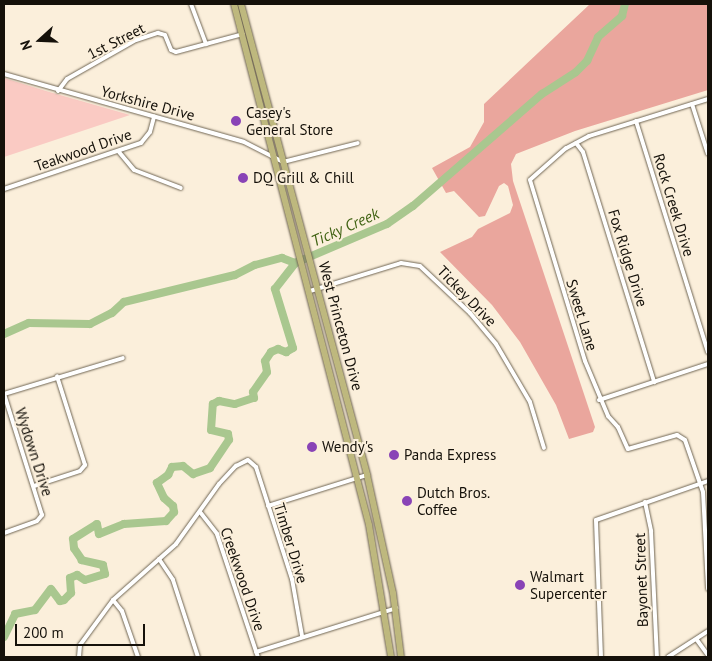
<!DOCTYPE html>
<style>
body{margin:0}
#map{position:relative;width:712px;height:661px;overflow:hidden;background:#fbefdb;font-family:"PT Sans",sans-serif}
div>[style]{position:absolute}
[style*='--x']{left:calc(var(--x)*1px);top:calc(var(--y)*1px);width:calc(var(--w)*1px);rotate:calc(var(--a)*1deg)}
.green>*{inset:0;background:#facac3}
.forest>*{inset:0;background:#eaa69d}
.river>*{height:8px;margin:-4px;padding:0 4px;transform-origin:4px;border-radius:4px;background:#a9c78f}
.roads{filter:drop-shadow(0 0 1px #706654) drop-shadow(0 0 1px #706654)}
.minor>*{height:4px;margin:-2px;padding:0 2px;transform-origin:2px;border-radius:2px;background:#fff}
.trunk>*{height:6px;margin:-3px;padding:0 3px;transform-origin:3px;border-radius:3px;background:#beb87e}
.dots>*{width:14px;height:14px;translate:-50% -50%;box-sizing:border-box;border:2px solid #fbefdb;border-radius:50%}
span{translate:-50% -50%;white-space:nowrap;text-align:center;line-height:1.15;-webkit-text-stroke:4px #fbefdb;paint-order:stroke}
.street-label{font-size:15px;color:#15110a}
.poi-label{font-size:15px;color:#15110a}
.left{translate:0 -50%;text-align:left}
.water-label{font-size:16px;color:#416314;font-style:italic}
.frame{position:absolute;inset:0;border:5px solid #15110a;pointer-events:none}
.north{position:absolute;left:15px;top:15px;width:50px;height:50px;-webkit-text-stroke:4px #fbefdb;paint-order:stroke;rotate:250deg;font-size:14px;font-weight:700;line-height:20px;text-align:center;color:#15110a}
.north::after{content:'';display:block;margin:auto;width:18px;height:22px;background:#15110a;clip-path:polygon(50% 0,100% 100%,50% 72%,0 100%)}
.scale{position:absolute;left:15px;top:624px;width:130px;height:22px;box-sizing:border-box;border:2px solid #15110a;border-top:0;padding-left:6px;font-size:15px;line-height:18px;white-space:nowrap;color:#15110a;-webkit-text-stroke:4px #fbefdb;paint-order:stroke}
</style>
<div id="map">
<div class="green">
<i style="clip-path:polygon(4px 78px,46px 91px,130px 115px,4px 157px)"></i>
</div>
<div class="forest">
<i style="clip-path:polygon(590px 4px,708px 4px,708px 90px,575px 131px,516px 154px,511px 164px,513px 181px,595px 427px,593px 432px,569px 439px,556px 405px,520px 342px,492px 305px,440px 252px,472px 237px,478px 229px,510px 213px,513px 205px,508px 186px,504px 183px,499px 186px,485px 216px,479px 217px,454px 191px,446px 193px,432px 168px,470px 147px,484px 122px,484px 104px)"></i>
</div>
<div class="river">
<i style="--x:4;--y:334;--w:27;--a:-24"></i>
<i style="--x:29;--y:323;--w:61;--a:0.9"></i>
<i style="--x:90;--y:324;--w:25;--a:-27"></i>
<i style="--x:112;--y:313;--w:16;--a:-43"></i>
<i style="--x:124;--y:302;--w:114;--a:-13.7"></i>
<i style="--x:235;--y:275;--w:22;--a:-27"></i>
<i style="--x:255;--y:265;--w:28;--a:-15"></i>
<i style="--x:282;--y:258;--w:14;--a:21"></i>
<i style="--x:4;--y:637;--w:25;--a:-64"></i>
<i style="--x:15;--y:614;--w:20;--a:-11"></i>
<i style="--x:35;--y:610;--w:26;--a:-53"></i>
<i style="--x:51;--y:589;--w:15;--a:53"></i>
<i style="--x:60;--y:601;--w:4;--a:-14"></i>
<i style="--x:64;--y:600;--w:10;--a:-45"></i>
<i style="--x:71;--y:593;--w:15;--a:-94"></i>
<i style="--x:70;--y:578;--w:8;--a:-23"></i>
<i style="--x:77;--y:575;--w:9;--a:32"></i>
<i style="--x:85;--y:580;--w:21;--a:-17"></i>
<i style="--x:105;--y:574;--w:9;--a:-103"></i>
<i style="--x:103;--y:565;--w:22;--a:-167"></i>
<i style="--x:82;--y:560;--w:14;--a:-124"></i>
<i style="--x:74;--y:548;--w:9;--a:-96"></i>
<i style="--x:73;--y:539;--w:28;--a:-32"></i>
<i style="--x:97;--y:524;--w:10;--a:79"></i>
<i style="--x:99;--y:534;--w:27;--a:-22"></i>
<i style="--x:124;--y:524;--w:42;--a:-4.1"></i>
<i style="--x:166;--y:521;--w:12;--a:-48"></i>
<i style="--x:174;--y:512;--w:6;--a:-99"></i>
<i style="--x:173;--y:506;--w:12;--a:-138"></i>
<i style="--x:164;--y:498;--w:17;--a:-115"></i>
<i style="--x:157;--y:483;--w:14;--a:-36"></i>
<i style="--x:168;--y:475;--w:9;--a:-63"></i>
<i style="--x:172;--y:467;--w:11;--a:-5"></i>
<i style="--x:183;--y:466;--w:13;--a:39"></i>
<i style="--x:193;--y:474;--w:18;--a:-19"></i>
<i style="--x:210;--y:468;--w:34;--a:-56"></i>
<i style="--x:229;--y:440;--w:6;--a:-99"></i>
<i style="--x:228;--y:434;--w:17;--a:-167"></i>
<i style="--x:211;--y:430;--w:26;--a:-86"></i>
<i style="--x:213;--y:404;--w:7;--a:-27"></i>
<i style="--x:219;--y:401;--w:16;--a:11"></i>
<i style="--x:235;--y:404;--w:20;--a:-18"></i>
<i style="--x:254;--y:398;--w:6;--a:-99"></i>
<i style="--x:253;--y:392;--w:24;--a:-55"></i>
<i style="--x:267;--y:372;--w:11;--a:-100"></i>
<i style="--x:265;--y:361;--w:11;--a:-56"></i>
<i style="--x:271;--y:352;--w:8;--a:-23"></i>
<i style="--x:278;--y:349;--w:9;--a:21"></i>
<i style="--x:286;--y:352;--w:8;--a:-30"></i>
<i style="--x:293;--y:348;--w:62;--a:-107"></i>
<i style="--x:275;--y:289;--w:33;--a:-52"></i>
<i style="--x:295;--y:263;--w:100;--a:-23"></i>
<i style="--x:387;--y:224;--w:32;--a:-35"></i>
<i style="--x:413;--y:206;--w:171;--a:-41"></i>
<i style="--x:542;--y:94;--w:40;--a:-32.9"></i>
<i style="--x:576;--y:72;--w:16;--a:-45"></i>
<i style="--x:587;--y:61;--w:26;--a:-65"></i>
<i style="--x:598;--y:37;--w:32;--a:-41"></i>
<i style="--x:622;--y:16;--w:12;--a:-76"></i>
</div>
<div class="roads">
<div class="minor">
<i style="--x:191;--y:4;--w:43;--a:69.4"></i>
<i style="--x:4;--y:74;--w:249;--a:15.8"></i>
<i style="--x:244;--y:142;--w:44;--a:27.1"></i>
<i style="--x:283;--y:162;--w:77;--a:-14.2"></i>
<i style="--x:58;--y:91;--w:15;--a:-53"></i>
<i style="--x:67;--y:79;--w:79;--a:-29.5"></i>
<i style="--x:136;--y:40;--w:23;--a:-18"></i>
<i style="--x:158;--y:33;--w:7;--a:16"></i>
<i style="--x:165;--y:35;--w:16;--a:68"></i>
<i style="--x:171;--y:50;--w:5;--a:22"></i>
<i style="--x:176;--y:52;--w:69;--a:-15"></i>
<i style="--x:708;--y:99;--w:125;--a:162.7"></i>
<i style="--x:589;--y:136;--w:26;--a:152"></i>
<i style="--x:566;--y:148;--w:48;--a:138.4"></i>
<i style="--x:530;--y:180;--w:189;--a:73.1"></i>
<i style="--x:585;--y:361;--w:60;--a:67.3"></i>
<i style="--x:608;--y:416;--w:15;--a:48"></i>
<i style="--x:618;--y:427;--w:24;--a:66"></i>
<i style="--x:628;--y:449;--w:51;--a:-15.9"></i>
<i style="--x:677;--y:435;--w:9;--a:32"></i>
<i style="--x:685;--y:440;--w:55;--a:70.9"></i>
<i style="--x:703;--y:492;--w:97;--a:87"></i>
<i style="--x:692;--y:104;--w:52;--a:72.3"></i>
<i style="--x:636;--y:121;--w:242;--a:72.7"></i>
<i style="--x:576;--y:143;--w:11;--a:52"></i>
<i style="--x:583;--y:152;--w:241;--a:72.8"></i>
<i style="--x:119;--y:152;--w:23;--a:50"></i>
<i style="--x:134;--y:170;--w:50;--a:21"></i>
<i style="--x:4;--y:189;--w:145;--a:-18.6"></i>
<i style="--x:141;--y:143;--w:14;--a:-51"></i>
<i style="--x:150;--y:132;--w:16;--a:-75"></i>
<i style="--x:310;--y:291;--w:95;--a:-17.1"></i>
<i style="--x:401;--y:263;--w:19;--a:9"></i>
<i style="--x:420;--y:266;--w:69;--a:43.2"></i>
<i style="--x:470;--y:313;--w:40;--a:50"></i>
<i style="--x:496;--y:344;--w:67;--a:59.6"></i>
<i style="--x:530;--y:402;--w:48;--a:73.1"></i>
<i style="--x:599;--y:400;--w:115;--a:-18.3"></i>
<i style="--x:34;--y:486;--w:48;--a:-18.1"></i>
<i style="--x:80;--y:471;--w:8;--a:-50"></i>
<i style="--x:85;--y:465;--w:93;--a:-107.5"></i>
<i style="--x:645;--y:502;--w:30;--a:78"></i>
<i style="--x:651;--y:531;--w:126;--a:87.3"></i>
<i style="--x:268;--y:506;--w:104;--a:-17.4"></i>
<i style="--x:200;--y:512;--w:28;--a:52"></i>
<i style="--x:217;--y:534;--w:130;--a:71.6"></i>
<i style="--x:4;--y:533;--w:35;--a:-20"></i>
<i style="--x:37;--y:521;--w:8;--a:-50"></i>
<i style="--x:42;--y:515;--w:127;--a:-107.4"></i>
<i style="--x:4;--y:394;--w:124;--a:-16.8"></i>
<i style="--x:159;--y:559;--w:25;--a:56"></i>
<i style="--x:173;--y:580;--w:81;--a:72"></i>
<i style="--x:113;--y:600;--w:14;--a:51"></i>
<i style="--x:122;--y:611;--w:49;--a:70.8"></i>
<i style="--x:697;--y:640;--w:19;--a:54"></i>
<i style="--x:256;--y:652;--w:147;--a:-17.4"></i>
<i style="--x:79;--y:657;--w:12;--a:-85"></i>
<i style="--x:80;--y:645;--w:56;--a:-53.7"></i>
<i style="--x:113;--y:600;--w:84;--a:-41.6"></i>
<i style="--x:176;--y:544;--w:74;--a:-54.4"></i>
<i style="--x:219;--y:484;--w:25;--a:-47"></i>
<i style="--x:236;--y:466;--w:13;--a:-27"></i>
<i style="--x:248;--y:460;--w:11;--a:41"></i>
<i style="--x:256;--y:467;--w:118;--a:72.2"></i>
<i style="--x:292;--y:579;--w:58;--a:80"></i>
<i style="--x:601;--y:657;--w:137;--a:-92.1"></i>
<i style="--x:596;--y:520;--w:119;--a:-19.2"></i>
<i style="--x:668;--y:657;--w:48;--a:-33"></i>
</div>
<div class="trunk">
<i style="--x:234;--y:4;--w:538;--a:75.47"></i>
<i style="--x:369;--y:525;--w:134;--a:80.5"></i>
<i style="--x:241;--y:4;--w:488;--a:75"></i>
<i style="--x:367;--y:475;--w:121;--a:77.6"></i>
<i style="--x:393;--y:593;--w:64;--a:82.9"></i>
</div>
</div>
<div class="dots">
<i style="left:236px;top:121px;background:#8943b6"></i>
<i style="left:243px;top:178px;background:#8943b6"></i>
<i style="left:312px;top:447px;background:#8943b6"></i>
<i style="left:394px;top:455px;background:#8943b6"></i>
<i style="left:407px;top:501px;background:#8943b6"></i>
<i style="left:520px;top:585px;background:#8943b6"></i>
</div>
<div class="street-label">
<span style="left:116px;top:41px;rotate:-27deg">1st Street</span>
<span style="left:148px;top:103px;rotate:15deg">Yorkshire Drive</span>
<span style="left:83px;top:150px;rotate:-19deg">Teakwood Drive</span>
<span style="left:674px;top:205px;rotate:73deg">Rock Creek Drive</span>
<span style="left:628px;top:258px;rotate:73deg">Fox Ridge Drive</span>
<span style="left:467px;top:296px;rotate:46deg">Tickey Drive</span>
<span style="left:582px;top:315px;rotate:73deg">Sweet Lane</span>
<span style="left:341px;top:326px;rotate:75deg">West Princeton Drive</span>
<span style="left:34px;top:452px;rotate:72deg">Wydown Drive</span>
<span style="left:291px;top:543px;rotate:73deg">Timber Drive</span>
<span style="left:243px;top:579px;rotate:71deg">Creekwood Drive</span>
<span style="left:641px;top:580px;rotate:-92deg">Bayonet Street</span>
</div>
<div class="poi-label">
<span class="left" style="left:246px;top:121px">Casey's<br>General Store</span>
<span class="left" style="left:253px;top:178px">DQ Grill &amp; Chill</span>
<span class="left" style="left:322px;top:447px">Wendy's</span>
<span class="left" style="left:404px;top:455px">Panda Express</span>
<span class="left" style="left:417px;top:501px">Dutch Bros.<br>Coffee</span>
<span class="left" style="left:530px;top:585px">Walmart<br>Supercenter</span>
</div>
<div class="water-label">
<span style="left:345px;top:227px;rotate:-24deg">Ticky Creek</span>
</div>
<div class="frame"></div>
<div class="north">N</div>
<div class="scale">200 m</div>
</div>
